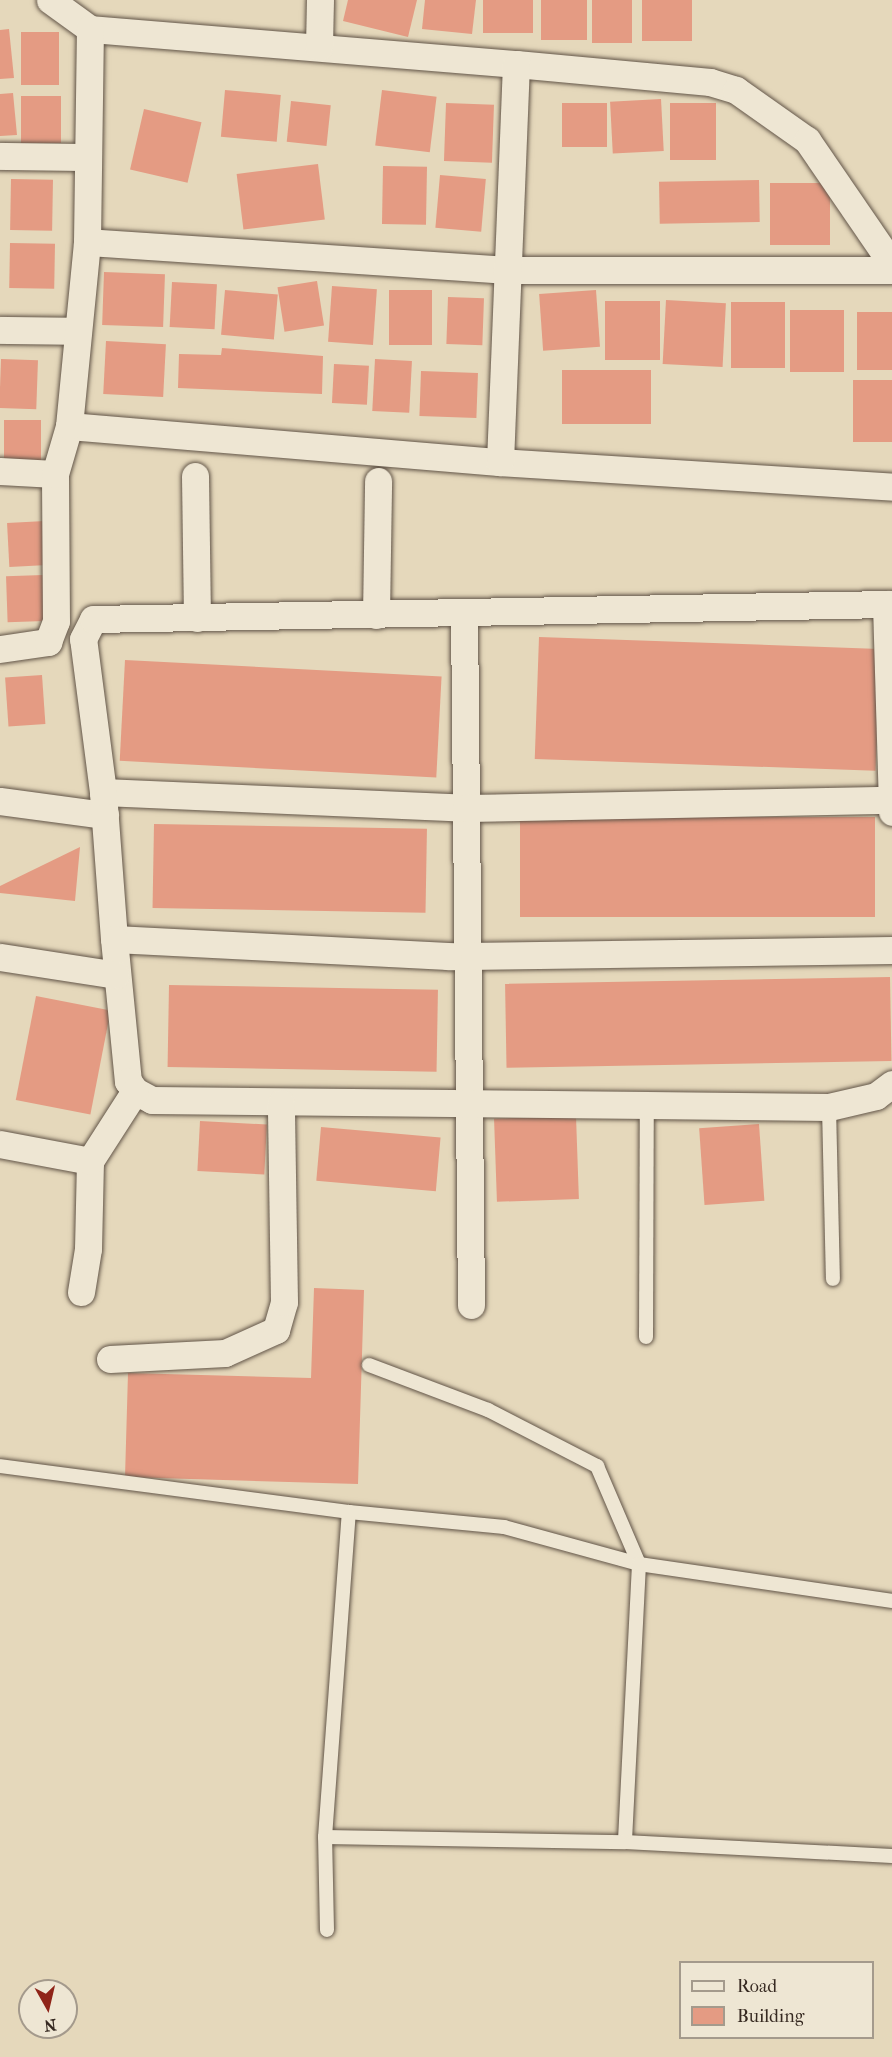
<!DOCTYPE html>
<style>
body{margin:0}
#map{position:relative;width:892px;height:2057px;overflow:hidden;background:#e5d8bb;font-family:"IM FELL French Canon",serif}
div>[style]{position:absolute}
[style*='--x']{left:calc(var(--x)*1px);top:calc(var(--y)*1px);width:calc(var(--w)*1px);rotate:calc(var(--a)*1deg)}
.building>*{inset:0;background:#e49b83;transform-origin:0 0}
.roads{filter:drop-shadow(0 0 2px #625548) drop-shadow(0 0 2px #625548)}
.service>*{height:14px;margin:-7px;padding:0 7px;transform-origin:7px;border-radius:7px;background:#eee6d3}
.minor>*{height:27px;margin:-13.5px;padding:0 13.5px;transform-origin:13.5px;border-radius:13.5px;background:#eee6d3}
span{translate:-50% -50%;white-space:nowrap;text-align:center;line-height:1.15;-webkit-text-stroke:4.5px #eee6d3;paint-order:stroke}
.legend{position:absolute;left:679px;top:1961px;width:195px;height:78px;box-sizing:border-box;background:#eee6d3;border:2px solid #a49a8c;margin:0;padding:8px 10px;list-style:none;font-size:18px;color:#362921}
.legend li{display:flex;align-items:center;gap:12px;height:30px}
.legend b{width:30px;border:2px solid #a49a8c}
.north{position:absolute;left:18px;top:1979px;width:60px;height:60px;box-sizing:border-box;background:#eee6d3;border:2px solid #a49a8c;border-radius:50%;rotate:172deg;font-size:16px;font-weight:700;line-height:24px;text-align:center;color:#362921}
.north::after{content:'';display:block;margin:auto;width:21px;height:27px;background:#8f2418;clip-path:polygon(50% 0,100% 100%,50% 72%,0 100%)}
</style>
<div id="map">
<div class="building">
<i style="clip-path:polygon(348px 0,417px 0,408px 37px,343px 21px)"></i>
<i style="clip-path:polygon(425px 0,476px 0,472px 34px,422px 29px)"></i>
<i style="left:483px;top:0;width:50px;height:33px"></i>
<i style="left:541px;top:0;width:46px;height:40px"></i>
<i style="left:592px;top:0;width:40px;height:43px"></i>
<i style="left:642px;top:0;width:50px;height:41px"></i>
<i style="clip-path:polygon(9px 29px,14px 78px,0 79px,0 30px)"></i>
<i style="left:21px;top:32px;width:38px;height:53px"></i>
<i style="left:225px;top:90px;width:56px;height:47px;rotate:5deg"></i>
<i style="left:382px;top:90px;width:55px;height:56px;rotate:7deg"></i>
<i style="clip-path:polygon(13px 93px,17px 135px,0 136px,0 94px)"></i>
<i style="left:21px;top:96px;width:40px;height:47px"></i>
<i style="left:661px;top:99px;width:52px;height:51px;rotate:87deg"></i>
<i style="left:291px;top:101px;width:40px;height:41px;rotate:6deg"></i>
<i style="left:446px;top:103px;width:48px;height:58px;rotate:2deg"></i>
<i style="left:562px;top:103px;width:45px;height:44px"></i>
<i style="left:670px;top:103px;width:46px;height:57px"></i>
<i style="left:144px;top:109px;width:59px;height:62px;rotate:13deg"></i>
<i style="left:318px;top:164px;width:56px;height:82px;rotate:83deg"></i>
<i style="left:383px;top:166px;width:44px;height:58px;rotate:1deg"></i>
<i style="left:440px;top:175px;width:46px;height:53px;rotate:5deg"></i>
<i style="left:11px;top:179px;width:42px;height:51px;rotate:1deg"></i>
<i style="left:759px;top:180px;width:42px;height:100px;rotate:89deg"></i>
<i style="left:770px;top:183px;width:60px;height:62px"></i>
<i style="left:10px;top:243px;width:45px;height:45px;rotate:1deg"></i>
<i style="left:104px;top:272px;width:61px;height:53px;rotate:2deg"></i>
<i style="left:317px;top:281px;width:45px;height:40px;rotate:81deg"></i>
<i style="left:172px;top:282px;width:45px;height:45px;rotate:3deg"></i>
<i style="left:332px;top:286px;width:45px;height:56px;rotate:4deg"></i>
<i style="left:225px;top:290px;width:53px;height:45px;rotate:5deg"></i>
<i style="left:389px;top:290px;width:43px;height:55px"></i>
<i style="left:596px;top:290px;width:57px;height:57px;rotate:86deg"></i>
<i style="left:448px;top:297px;width:36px;height:47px;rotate:2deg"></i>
<i style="left:666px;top:300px;width:60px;height:64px;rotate:3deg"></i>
<i style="left:605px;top:301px;width:55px;height:59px"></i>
<i style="left:731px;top:302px;width:54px;height:66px"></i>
<i style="left:844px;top:310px;width:62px;height:54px;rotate:90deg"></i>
<i style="left:892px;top:312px;width:58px;height:35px;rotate:90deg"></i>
<i style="left:106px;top:341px;width:60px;height:53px;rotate:3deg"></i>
<i style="clip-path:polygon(222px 348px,323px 356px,322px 394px,178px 388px,179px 354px,221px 355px)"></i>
<i style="left:1px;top:359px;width:37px;height:49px;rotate:2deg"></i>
<i style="left:375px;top:359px;width:37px;height:52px;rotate:3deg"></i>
<i style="left:334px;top:364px;width:35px;height:39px;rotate:3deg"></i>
<i style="left:651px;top:370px;width:54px;height:89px;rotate:90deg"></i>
<i style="left:421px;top:371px;width:57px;height:45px;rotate:2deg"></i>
<i style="left:853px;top:380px;width:39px;height:62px"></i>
<i style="left:41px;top:420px;width:42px;height:37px;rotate:90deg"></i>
<i style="left:45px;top:521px;width:44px;height:38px;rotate:87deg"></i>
<i style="left:43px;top:575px;width:46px;height:37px;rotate:88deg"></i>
<i style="left:539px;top:637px;width:341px;height:122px;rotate:2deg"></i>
<i style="left:125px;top:660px;width:317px;height:101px;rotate:3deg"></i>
<i style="left:42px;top:675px;width:49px;height:37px;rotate:86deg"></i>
<i style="left:520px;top:817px;width:355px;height:100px"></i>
<i style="left:154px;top:824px;width:273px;height:84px;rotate:1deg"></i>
<i style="clip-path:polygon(80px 847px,75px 901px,0 893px,0 886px)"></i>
<i style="left:890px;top:977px;width:84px;height:385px;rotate:89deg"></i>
<i style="left:169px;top:985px;width:269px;height:82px;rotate:1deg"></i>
<i style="left:36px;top:996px;width:76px;height:106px;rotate:11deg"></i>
<i style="left:576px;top:1116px;width:83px;height:82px;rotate:88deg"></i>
<i style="left:200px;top:1121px;width:67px;height:50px;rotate:3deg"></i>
<i style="left:759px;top:1124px;width:77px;height:60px;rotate:86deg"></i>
<i style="left:321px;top:1127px;width:120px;height:54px;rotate:5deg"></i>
<i style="clip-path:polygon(314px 1288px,364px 1290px,358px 1484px,125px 1477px,128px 1373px,311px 1378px)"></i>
</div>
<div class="roads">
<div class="service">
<i style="--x:829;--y:1107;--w:172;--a:88.7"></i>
<i style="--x:646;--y:1337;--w:231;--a:-89.8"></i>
<i style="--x:369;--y:1365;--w:127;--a:20.7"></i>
<i style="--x:488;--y:1410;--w:123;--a:27.2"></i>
<i style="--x:597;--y:1466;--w:107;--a:66.8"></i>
<i style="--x:639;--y:1564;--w:278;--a:92.9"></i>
<i style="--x:0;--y:1466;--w:352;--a:7.5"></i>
<i style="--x:325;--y:1837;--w:326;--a:-85.8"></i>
<i style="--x:349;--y:1512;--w:156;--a:5.5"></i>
<i style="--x:504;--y:1527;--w:140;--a:15.3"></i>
<i style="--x:639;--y:1564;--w:256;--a:8.3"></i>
<i style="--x:327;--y:1930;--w:93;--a:-91.2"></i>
<i style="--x:325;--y:1837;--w:300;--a:1"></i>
<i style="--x:625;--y:1842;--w:267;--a:3"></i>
</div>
<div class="minor">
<i style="--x:50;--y:0;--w:49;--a:35.9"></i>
<i style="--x:90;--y:29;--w:427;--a:4.7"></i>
<i style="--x:516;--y:64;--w:195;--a:5.3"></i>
<i style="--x:710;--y:82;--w:27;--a:17"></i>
<i style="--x:736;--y:90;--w:87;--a:35.2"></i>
<i style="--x:807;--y:140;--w:150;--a:55.6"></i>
<i style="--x:319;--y:47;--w:47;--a:-88.8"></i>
<i style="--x:0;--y:156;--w:88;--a:0.7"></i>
<i style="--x:87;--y:242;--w:420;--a:3.8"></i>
<i style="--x:506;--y:270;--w:386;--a:0"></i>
<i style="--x:0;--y:330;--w:78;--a:0.7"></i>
<i style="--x:69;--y:426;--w:433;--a:4.8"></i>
<i style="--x:500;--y:462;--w:393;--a:3.6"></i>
<i style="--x:500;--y:462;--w:398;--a:-87.7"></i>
<i style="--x:0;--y:471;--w:55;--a:3.1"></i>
<i style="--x:195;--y:476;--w:142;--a:89.2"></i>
<i style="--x:886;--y:604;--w:208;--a:88.3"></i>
<i style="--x:464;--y:614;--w:691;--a:89.42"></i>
<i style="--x:376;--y:615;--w:134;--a:-89.1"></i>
<i style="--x:0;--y:649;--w:49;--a:-8.3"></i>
<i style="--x:48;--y:642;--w:22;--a:-69"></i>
<i style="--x:56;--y:621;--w:147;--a:-90.4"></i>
<i style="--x:55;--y:474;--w:50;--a:-73.7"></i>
<i style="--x:69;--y:426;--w:185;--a:-84.4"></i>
<i style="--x:87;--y:242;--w:213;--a:-89.2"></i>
<i style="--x:103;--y:792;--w:363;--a:2.5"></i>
<i style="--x:466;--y:808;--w:425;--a:-1.1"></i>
<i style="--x:0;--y:801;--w:106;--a:7.6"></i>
<i style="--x:114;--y:939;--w:147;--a:-94.3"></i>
<i style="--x:103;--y:792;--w:154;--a:-97.4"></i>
<i style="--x:83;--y:639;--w:22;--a:-63"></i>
<i style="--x:93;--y:619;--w:799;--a:-1.08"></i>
<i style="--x:892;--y:950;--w:444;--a:179.2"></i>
<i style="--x:448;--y:956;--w:334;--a:-177.1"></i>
<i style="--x:114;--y:939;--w:143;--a:84.4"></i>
<i style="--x:128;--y:1081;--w:12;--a:55"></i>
<i style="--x:135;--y:1091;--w:19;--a:28"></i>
<i style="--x:152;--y:1100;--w:677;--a:0.59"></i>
<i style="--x:829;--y:1107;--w:48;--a:-13.2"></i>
<i style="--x:876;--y:1096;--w:20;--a:-37"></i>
<i style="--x:0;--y:957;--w:117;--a:8.8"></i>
<i style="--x:0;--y:1144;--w:92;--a:10.7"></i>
<i style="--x:81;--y:1292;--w:44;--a:-80.8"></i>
<i style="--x:88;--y:1249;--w:88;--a:-88.7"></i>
<i style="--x:90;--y:1161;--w:83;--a:-57.3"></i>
<i style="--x:110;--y:1359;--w:115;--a:-3"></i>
<i style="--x:225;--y:1353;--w:56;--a:-24.3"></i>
<i style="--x:276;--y:1330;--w:29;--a:-74"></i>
<i style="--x:284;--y:1302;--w:199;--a:-90.9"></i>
</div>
</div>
<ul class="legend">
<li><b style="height:8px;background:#eee6d3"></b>Road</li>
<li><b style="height:16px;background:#e49b83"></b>Building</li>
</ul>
<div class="north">N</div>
</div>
